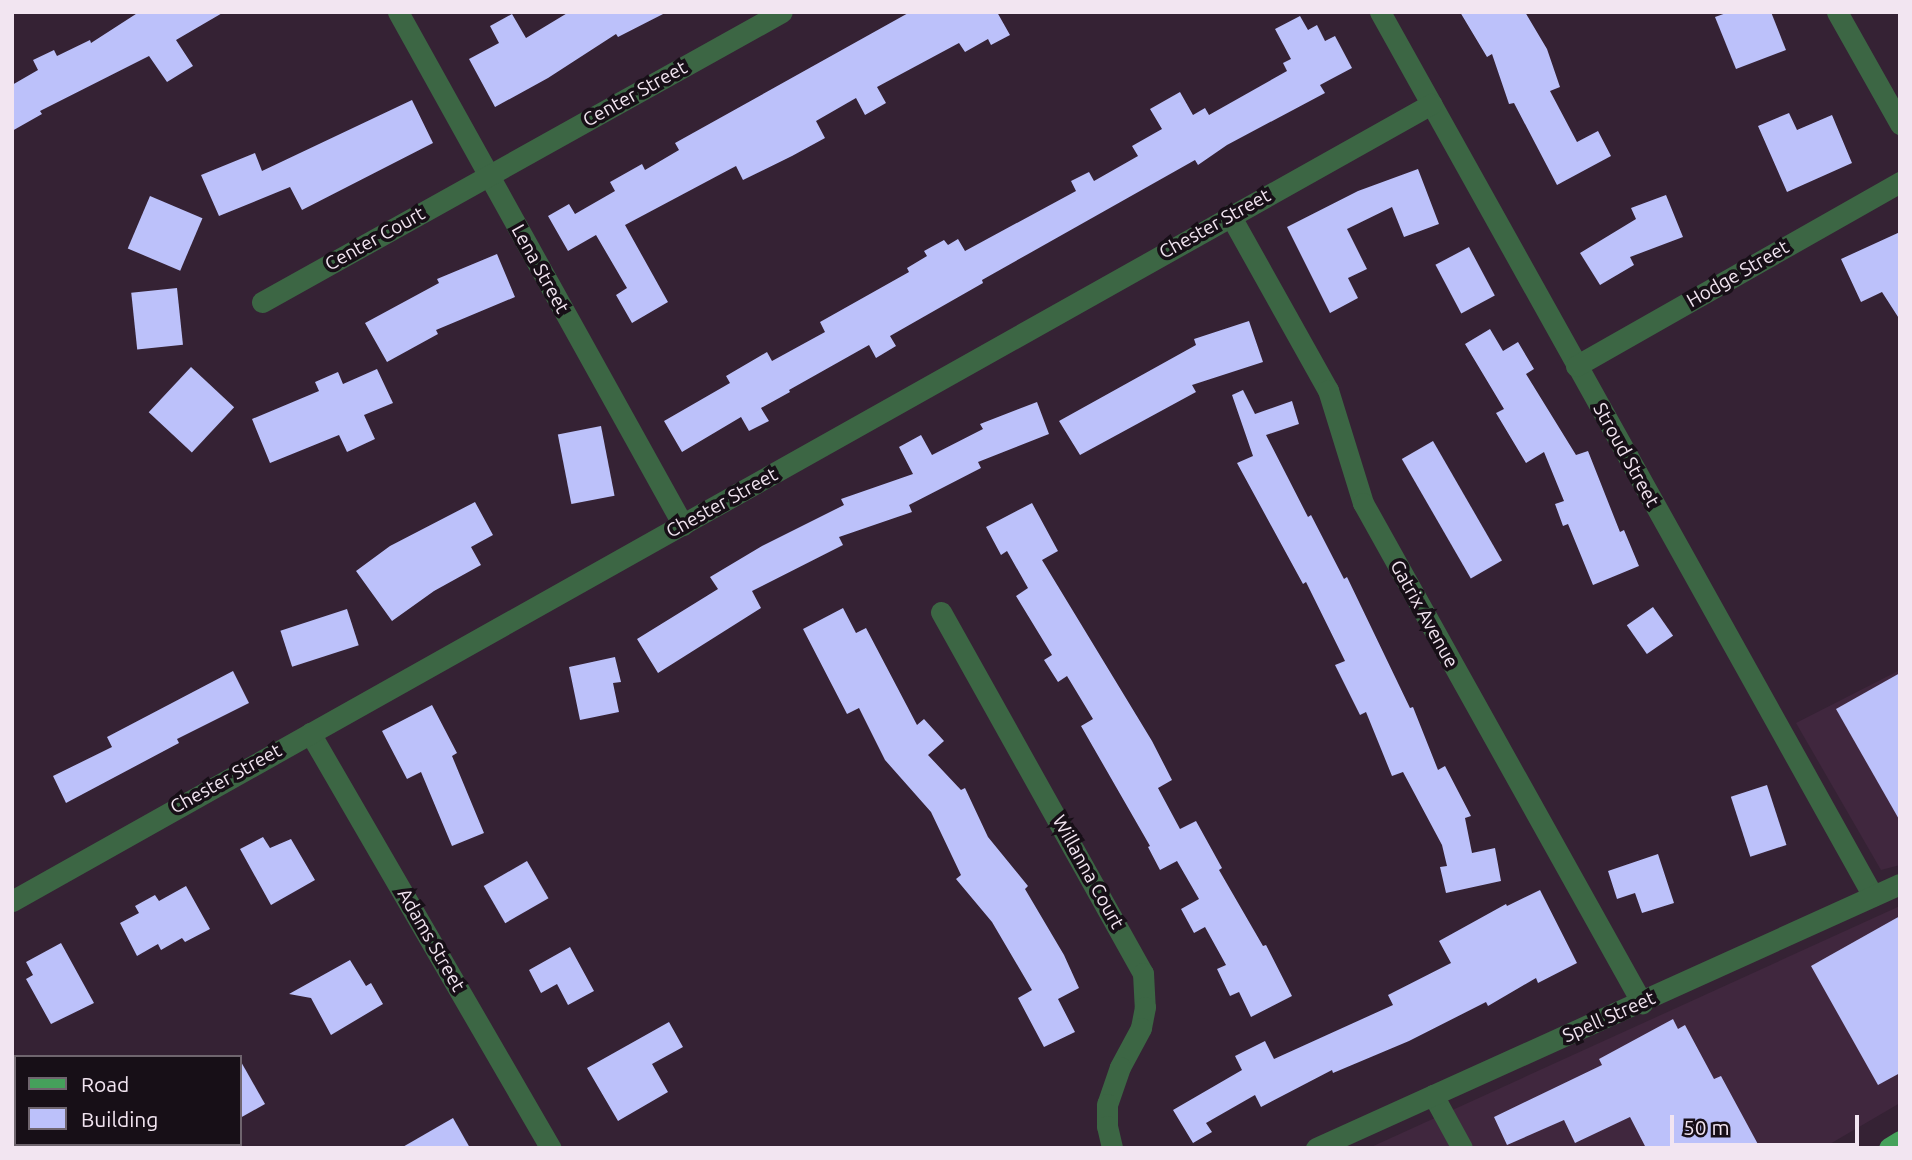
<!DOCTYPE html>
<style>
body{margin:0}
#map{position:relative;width:1912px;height:1160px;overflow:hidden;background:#352234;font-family:Ubuntu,sans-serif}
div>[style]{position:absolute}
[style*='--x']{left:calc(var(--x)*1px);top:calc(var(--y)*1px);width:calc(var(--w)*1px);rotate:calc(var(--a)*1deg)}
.built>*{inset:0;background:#40273e}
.building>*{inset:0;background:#bcc1fa;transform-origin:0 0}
.street>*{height:21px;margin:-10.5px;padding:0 10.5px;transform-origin:10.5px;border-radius:10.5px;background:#3c6644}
.primary>*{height:21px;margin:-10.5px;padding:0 10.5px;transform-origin:10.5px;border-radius:10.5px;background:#45a15b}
span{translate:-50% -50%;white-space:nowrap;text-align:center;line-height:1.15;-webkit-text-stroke:7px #170f17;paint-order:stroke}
.street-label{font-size:19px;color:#f2e5f1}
.frame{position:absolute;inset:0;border:14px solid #f2e5f1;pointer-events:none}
.legend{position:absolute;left:14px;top:1055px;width:228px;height:91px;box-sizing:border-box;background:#170f17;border:2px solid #6f656e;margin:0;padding:9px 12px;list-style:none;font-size:21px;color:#f2e5f1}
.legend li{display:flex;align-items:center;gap:14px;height:35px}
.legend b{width:35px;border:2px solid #6f656e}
.scale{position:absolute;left:1670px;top:1115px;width:189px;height:32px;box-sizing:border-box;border:4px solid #f2e5f1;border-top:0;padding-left:9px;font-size:21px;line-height:24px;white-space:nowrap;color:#f2e5f1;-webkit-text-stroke:5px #170f17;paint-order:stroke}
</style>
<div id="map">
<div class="built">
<i style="clip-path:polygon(1900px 670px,1900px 865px,1881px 870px,1796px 723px)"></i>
<i style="clip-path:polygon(1900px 906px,1900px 1103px,1823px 1148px,1369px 1148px)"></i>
</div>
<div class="building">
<i style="clip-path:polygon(139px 12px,224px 12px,176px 40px,193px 66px,167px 82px,149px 56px,40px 111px,42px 114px,12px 131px,12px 85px,38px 70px,33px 60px,54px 50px,57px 56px,90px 40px,91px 43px)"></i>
<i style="clip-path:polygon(569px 12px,667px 12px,618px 37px,616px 34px,548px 78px,495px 107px,469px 59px,499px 43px,490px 26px,512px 14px,526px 38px)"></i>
<i style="clip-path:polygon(910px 12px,997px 12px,1010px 35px,991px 45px,988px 39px,965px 52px,959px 43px,877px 87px,886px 103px,865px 115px,856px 98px,816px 121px,825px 138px,792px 156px,743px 180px,736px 166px,625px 225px,668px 302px,632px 323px,616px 295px,627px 288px,596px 235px,568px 251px,548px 216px,569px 204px,575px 214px,615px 191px,610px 182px,642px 164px,645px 170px,679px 150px,675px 143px)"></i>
<i style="clip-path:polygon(1460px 12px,1525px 12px,1547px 49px,1560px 87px,1550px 91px,1577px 142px,1598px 131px,1611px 156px,1557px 185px,1514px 103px,1509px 104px,1492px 54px,1487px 57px)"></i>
<i style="clip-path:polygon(1729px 12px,1771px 12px,1786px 50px,1736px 69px,1715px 17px)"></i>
<i style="clip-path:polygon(1300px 16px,1308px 30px,1317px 25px,1325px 41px,1335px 36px,1352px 68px,1320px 85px,1325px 93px,1227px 145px,1198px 165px,1195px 160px,982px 280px,983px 283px,890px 336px,896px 346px,876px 358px,869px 345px,789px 390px,790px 392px,761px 408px,769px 421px,749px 431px,741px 417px,682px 452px,664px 421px,730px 383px,726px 376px,767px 352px,772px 361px,825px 332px,820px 322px,909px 272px,907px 268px,927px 256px,924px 251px,944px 240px,948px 245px,958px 239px,965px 251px,1076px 191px,1071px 181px,1089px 172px,1094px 181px,1138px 156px,1132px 146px,1162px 129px,1150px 109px,1180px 92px,1193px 115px,1205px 108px,1209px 115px,1287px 71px,1283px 63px,1291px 59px,1275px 29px)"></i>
<i style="clip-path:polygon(412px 100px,433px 143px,302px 210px,290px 187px,219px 216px,201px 175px,255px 153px,262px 171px)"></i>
<i style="clip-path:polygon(1789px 113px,1797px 130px,1832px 115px,1852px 163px,1787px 192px,1758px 126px)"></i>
<i style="clip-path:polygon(1418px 169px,1439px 224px,1404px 237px,1392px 207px,1347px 229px,1367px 269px,1348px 278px,1358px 298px,1330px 313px,1287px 227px,1358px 191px)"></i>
<i style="clip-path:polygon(1666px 195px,1683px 237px,1630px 257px,1634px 265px,1600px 285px,1580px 253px,1636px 219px,1631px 208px)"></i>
<i style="left:150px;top:196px;width:57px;height:57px;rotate:23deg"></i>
<i style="clip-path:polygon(1900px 232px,1900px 320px,1882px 292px,1861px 302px,1841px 259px)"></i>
<i style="left:1469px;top:247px;width:55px;height:38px;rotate:62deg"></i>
<i style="clip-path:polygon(497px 254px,515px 297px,436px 330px,438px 334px,387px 362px,365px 323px,439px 283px,437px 279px)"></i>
<i style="left:177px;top:288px;width:57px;height:46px;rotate:84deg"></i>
<i style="clip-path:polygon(1249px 321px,1263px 362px,1192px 385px,1196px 392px,1080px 455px,1059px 421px,1196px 345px,1194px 339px)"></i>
<i style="clip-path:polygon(1490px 329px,1503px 351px,1518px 342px,1534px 369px,1526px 374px,1576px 455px,1588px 451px,1620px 532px,1624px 530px,1639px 566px,1593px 585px,1568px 524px,1563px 526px,1555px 504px,1564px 501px,1544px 452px,1526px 463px,1496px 413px,1504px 409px,1465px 344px)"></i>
<i style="left:191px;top:367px;width:59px;height:62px;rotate:43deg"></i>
<i style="clip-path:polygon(377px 369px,393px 403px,364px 415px,375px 439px,347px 452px,339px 435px,270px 463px,252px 419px,319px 391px,315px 382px,338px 372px,343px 384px)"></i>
<i style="clip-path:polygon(1243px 390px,1255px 414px,1292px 401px,1299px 424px,1266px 435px,1308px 517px,1311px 515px,1344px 579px,1347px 577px,1410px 708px,1413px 707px,1438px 770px,1445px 766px,1471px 816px,1465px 818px,1472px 853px,1495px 848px,1501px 881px,1446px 893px,1440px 867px,1447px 866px,1442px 845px,1403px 772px,1392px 776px,1366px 712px,1360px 715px,1335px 665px,1345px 661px,1306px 582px,1303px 584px,1237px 463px,1253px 456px,1232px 395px)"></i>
<i style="clip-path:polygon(1037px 402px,1049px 434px,978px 462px,981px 468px,909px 505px,912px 512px,839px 537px,843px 545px,752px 591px,761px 608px,658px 673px,637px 639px,718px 589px,710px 577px,762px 546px,844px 505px,841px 499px,913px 474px,899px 447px,921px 435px,932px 455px,983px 429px,980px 424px)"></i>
<i style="left:601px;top:426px;width:71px;height:44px;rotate:79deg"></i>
<i style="left:1433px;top:441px;width:138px;height:36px;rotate:60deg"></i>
<i style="clip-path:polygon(475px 502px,493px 535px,471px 547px,481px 565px,434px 591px,392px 621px,356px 571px,390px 546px)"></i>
<i style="clip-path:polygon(1032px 503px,1058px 551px,1042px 560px,1152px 741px,1172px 780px,1158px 788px,1180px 829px,1196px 821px,1222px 868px,1219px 870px,1263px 946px,1266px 945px,1292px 996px,1251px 1017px,1239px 992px,1230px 996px,1217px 969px,1226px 965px,1205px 927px,1194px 933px,1181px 909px,1199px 899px,1177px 861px,1160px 870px,1148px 847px,1150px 846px,1081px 726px,1093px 719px,1067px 676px,1058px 682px,1044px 660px,1052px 655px,1016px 596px,1028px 588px,1007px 551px,1001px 555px,986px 527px)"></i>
<i style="left:1653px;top:607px;width:35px;height:32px;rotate:55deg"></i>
<i style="clip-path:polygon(843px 608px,856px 633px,866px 628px,917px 725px,924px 719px,944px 741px,928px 755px,961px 790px,965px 788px,988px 837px,1028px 886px,1025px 889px,1064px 955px,1079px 988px,1058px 999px,1075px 1032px,1044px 1047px,1018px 998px,1032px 990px,992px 922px,956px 879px,961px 875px,931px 812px,885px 760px,859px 708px,847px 714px,803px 629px)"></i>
<i style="left:347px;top:609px;width:38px;height:70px;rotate:72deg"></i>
<i style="clip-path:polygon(615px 657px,621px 682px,613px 683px,619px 712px,580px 720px,569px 667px)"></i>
<i style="clip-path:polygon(233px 671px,249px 703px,177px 739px,179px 743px,66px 803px,53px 776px,112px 747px,107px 737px)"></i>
<i style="clip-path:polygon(1900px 673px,1900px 821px,1836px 709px)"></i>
<i style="clip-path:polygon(432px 705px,457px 753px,452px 756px,484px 833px,452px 846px,421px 772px,407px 779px,382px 731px)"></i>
<i style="left:1767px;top:785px;width:63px;height:38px;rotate:72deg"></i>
<i style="clip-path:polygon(263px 837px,270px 848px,291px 839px,315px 880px,271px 905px,240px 849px)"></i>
<i style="clip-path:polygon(1658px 854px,1674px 903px,1642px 913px,1635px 893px,1617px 899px,1608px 871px)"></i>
<i style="left:527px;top:861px;width:43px;height:50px;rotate:60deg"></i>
<i style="clip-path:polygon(186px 886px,210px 929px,185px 942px,182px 938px,161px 950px,158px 944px,137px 956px,120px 923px,139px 913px,135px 906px,155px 895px,159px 901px)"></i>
<i style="clip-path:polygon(1540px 890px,1577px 963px,1538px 983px,1536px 978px,1488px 1006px,1486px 1002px,1409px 1041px,1333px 1073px,1332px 1070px,1261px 1107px,1255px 1095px,1206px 1123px,1212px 1132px,1193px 1143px,1173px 1110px,1242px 1070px,1235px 1056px,1265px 1041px,1274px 1059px,1393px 1005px,1388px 995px,1451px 963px,1439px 941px,1506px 904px,1507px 906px)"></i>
<i style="clip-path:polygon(1900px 916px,1900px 1073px,1878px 1085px,1811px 966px)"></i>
<i style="clip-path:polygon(61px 943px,94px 1003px,51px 1024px,26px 979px,33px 975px,26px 962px)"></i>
<i style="clip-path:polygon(570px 947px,594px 991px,568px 1005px,557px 984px,541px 993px,529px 970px)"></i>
<i style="clip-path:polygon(350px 960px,366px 986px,371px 983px,383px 1004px,331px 1035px,311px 998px,289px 994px)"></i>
<i style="clip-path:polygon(1673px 1019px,1678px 1029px,1685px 1025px,1714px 1079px,1721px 1076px,1760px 1148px,1646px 1148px,1630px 1117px,1575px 1143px,1564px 1120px,1507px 1145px,1494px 1117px,1602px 1065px,1599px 1059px)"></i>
<i style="clip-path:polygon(669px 1022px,683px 1047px,652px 1064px,668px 1092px,618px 1121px,587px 1068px)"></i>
<i style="clip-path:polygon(240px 1060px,265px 1104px,240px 1118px)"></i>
<i style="clip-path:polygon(453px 1118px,470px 1148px,401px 1148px)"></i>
</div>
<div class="street">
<i style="--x:398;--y:12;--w:587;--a:60.95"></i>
<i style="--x:1380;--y:12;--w:1012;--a:60.85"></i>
<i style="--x:1837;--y:12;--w:129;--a:60.6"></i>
<i style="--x:1230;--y:215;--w:201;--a:60.8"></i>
<i style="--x:1328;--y:390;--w:118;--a:72.8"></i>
<i style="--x:1363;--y:503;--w:573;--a:60.84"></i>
<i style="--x:262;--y:302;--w:595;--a:-29.15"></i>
<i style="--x:1576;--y:366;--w:373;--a:-29.6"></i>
<i style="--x:941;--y:612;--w:414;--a:60.8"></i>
<i style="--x:1143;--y:973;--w:34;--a:87"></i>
<i style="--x:1145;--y:1007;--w:21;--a:101"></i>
<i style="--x:1141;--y:1028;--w:44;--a:118.3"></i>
<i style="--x:1120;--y:1067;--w:39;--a:109"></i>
<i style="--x:1107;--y:1104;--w:22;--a:90"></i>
<i style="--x:1107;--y:1126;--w:23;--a:77"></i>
<i style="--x:310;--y:733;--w:480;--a:59.9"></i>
<i style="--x:12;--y:901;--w:1628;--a:-29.32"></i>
<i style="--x:12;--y:1084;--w:7;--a:56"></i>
<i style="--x:1433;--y:1095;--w:60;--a:61.3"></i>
<i style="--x:48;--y:1144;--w:4;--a:63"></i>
<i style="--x:1316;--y:1148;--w:641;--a:-24.33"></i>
</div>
<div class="primary">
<i style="--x:1889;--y:1148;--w:13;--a:-32"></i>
</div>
<div class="street-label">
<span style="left:635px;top:94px;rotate:-29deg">Center Street</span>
<span style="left:1215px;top:224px;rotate:-29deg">Chester Street</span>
<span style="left:375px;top:239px;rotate:-29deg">Center Court</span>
<span style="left:540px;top:269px;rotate:61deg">Lena Street</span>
<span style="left:1738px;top:274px;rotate:-30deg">Hodge Street</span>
<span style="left:1626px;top:455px;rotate:61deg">Stroud Street</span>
<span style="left:722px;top:503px;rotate:-29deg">Chester Street</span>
<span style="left:1424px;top:614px;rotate:61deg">Gatrix Avenue</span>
<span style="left:226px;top:779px;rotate:-29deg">Chester Street</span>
<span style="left:1088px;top:872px;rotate:61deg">Willanna Court</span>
<span style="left:431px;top:940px;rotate:60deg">Adams Street</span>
<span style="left:1609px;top:1017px;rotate:-24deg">Spell Street</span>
</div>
<div class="frame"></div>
<ul class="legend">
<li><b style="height:9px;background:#45a15b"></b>Road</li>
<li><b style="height:19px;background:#bcc1fa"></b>Building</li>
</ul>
<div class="scale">50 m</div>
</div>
